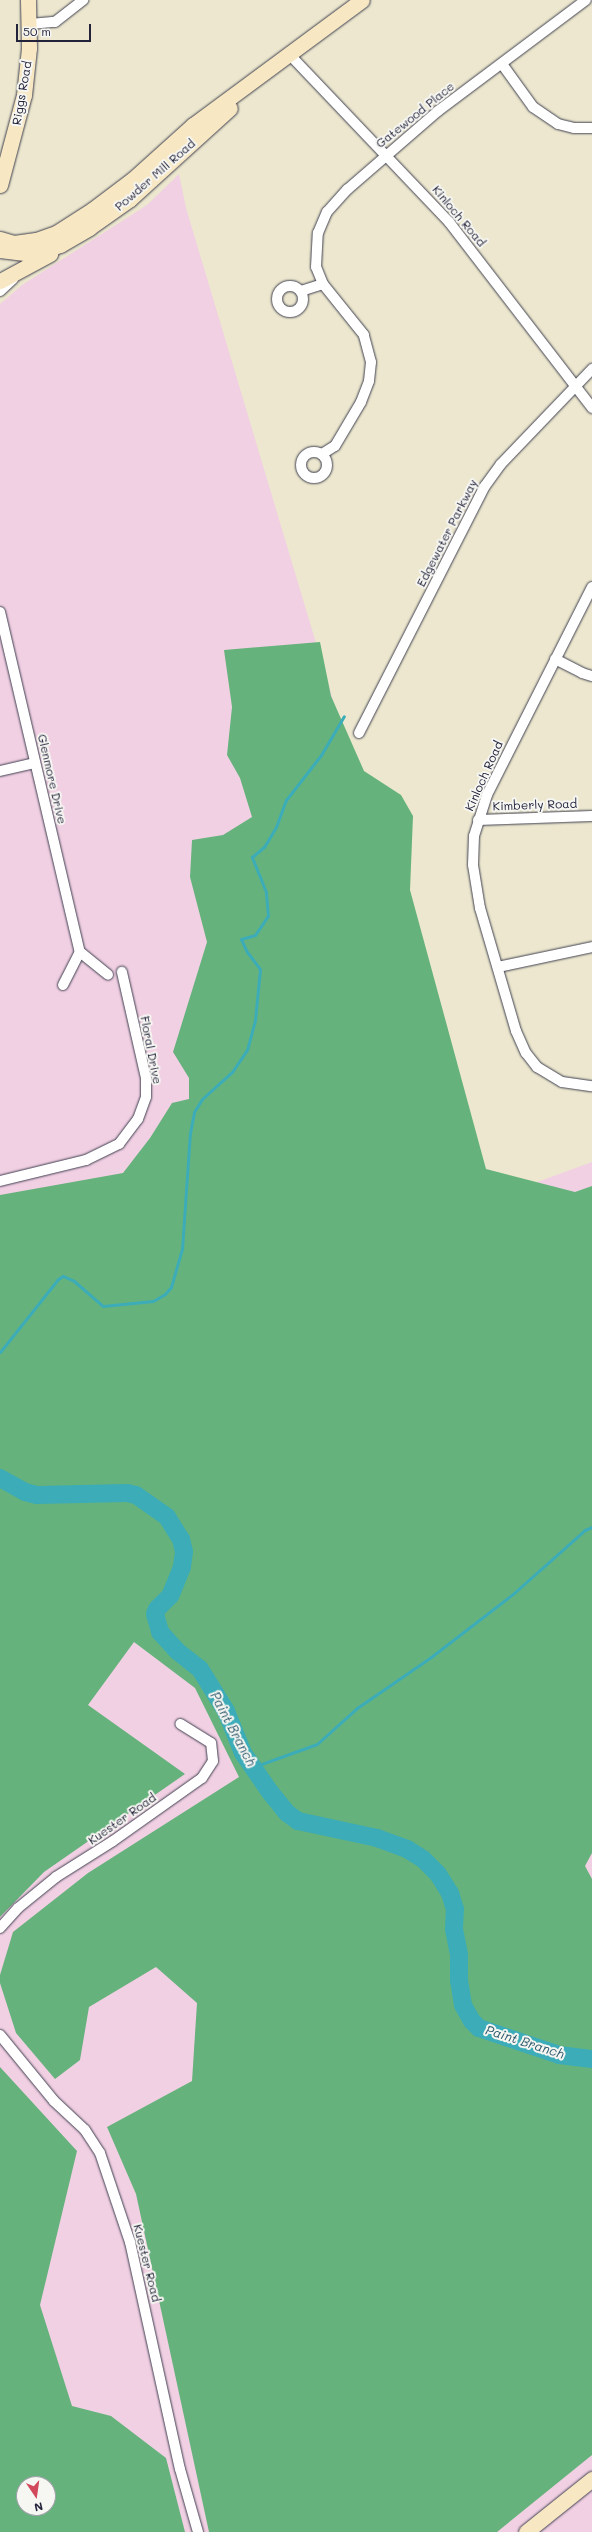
<!DOCTYPE html>
<style>
body{margin:0}
#map{position:relative;width:592px;height:2532px;overflow:hidden;background:#ece7ce;font-family:Mali,sans-serif}
div>[style]{position:absolute}
[style*='--x']{left:calc(var(--x)*1px);top:calc(var(--y)*1px);width:calc(var(--w)*1px);rotate:calc(var(--a)*1deg)}
.built>*{inset:0;background:#f1d0e3}
.forest>*{inset:0;background:#66b27c}
.stream>*{height:3px;margin:-1.5px;padding:0 1.5px;transform-origin:1.5px;border-radius:1.5px;background:#3cacb8}
.river>*{height:18px;margin:-9px;padding:0 9px;transform-origin:9px;border-radius:9px;background:#3cacb8}
.roads{filter:drop-shadow(0 0 1px #404051) drop-shadow(0 0 1px #404051)}
.street>*{height:10px;margin:-5px;padding:0 5px;transform-origin:5px;border-radius:5px;background:#fff}
.street>.ring{margin:-5px;padding:0;box-sizing:content-box;background:none;border:10px solid #fff;border-radius:50%}
.secondary>*{height:15px;margin:-7.5px;padding:0 7.5px;transform-origin:7.5px;border-radius:7.5px;background:#f7e8c3}
span{translate:-50% -50%;white-space:nowrap;text-align:center;line-height:1.15;-webkit-text-stroke:4px #f6f6f2;paint-order:stroke}
.street-label{font-size:12px;color:#22223b}
.water-label{font-size:13px;color:#2c596d;font-style:italic}
.north{position:absolute;left:16px;top:2476px;width:40px;height:40px;box-sizing:border-box;background:#f6f6f2;border:1px solid #a1a1a9;border-radius:50%;rotate:167deg;font-size:11px;font-weight:700;line-height:16px;text-align:center;color:#22223b}
.north::after{content:'';display:block;margin:auto;width:14px;height:18px;background:#d1495b;clip-path:polygon(50% 0,100% 100%,50% 72%,0 100%)}
.scale{position:absolute;left:16px;top:24px;width:75px;height:18px;box-sizing:border-box;border:2px solid #22223b;border-top:0;padding-left:5px;font-size:12px;line-height:14px;white-space:nowrap;color:#22223b;-webkit-text-stroke:3px #f6f6f2;paint-order:stroke}
</style>
<div id="map">
<div class="built">
<i style="clip-path:polygon(evenodd,179px 174px,186px 208px,483px 1202px,592px 1162px,592px 2532px,0 2532px,0 304px,22px 285px,147px 205px,179px 174px,24px 2484px,48px 2484px,48px 2508px,24px 2508px,24px 2484px)"></i>
</div>
<div class="forest">
<i style="clip-path:polygon(320px 642px,331px 696px,364px 771px,401px 795px,413px 816px,410px 890px,486px 1169px,575px 1192px,592px 1186px,592px 1853px,585px 1866px,592px 1879px,592px 2455px,497px 2532px,209px 2532px,136px 2194px,107px 2127px,192px 2081px,197px 2003px,156px 1967px,89px 2007px,80px 2060px,55px 2079px,16px 2033px,0 1983px,0 1975px,13px 1932px,88px 1873px,239px 1777px,195px 1688px,134px 1642px,88px 1705px,185px 1774px,44px 1872px,0 1917px,0 1195px,123px 1173px,150px 1138px,172px 1103px,189px 1099px,189px 1078px,173px 1052px,207px 942px,190px 877px,192px 840px,223px 835px,252px 817px,240px 778px,227px 755px,232px 707px,224px 650px)"></i>
<i style="clip-path:polygon(evenodd,0 2067px,77px 2151px,40px 2305px,72px 2406px,111px 2416px,166px 2458px,185px 2532px,0 2532px,0 2067px,24px 2484px,48px 2484px,48px 2508px,24px 2508px,24px 2484px)"></i>
</div>
<div class="stream">
<i style="--x:0;--y:1352;--w:93;--a:-51.5"></i>
<i style="--x:58;--y:1279;--w:6;--a:-31"></i>
<i style="--x:63;--y:1276;--w:12;--a:24"></i>
<i style="--x:74;--y:1281;--w:38;--a:41"></i>
<i style="--x:103;--y:1306;--w:50;--a:-5.7"></i>
<i style="--x:153;--y:1301;--w:14;--a:-30"></i>
<i style="--x:165;--y:1294;--w:9;--a:-49"></i>
<i style="--x:171;--y:1287;--w:40;--a:-74"></i>
<i style="--x:182;--y:1249;--w:116;--a:-86.1"></i>
<i style="--x:190;--y:1133;--w:21;--a:-79"></i>
<i style="--x:194;--y:1112;--w:15;--a:-58"></i>
<i style="--x:202;--y:1099;--w:40;--a:-42"></i>
<i style="--x:232;--y:1072;--w:27;--a:-56"></i>
<i style="--x:247;--y:1050;--w:31;--a:-75"></i>
<i style="--x:255;--y:1020;--w:51;--a:-84.4"></i>
<i style="--x:260;--y:969;--w:21;--a:-127"></i>
<i style="--x:247;--y:952;--w:14;--a:-115"></i>
<i style="--x:241;--y:939;--w:15;--a:-16"></i>
<i style="--x:255;--y:935;--w:23;--a:-56"></i>
<i style="--x:268;--y:916;--w:24;--a:-95"></i>
<i style="--x:266;--y:892;--w:38;--a:-112"></i>
<i style="--x:252;--y:857;--w:16;--a:-40"></i>
<i style="--x:264;--y:847;--w:23;--a:-59"></i>
<i style="--x:276;--y:827;--w:29;--a:-70"></i>
<i style="--x:286;--y:800;--w:57;--a:-52.1"></i>
<i style="--x:321;--y:755;--w:45;--a:-59.5"></i>
<i style="--x:253;--y:1767;--w:68;--a:-19.8"></i>
<i style="--x:317;--y:1744;--w:54;--a:-42"></i>
<i style="--x:357;--y:1708;--w:90;--a:-34.6"></i>
<i style="--x:431;--y:1657;--w:105;--a:-37.6"></i>
<i style="--x:514;--y:1593;--w:95;--a:-41.6"></i>
<i style="--x:585;--y:1530;--w:8;--a:-23"></i>
</div>
<div class="river">
<i style="--x:0;--y:1478;--w:29;--a:29"></i>
<i style="--x:25;--y:1492;--w:12;--a:14"></i>
<i style="--x:37;--y:1495;--w:90;--a:-1.3"></i>
<i style="--x:127;--y:1493;--w:9;--a:13"></i>
<i style="--x:136;--y:1495;--w:38;--a:35"></i>
<i style="--x:167;--y:1517;--w:26;--a:58"></i>
<i style="--x:181;--y:1539;--w:13;--a:77"></i>
<i style="--x:184;--y:1552;--w:15;--a:98"></i>
<i style="--x:182;--y:1567;--w:31;--a:112"></i>
<i style="--x:170;--y:1596;--w:18;--a:135"></i>
<i style="--x:157;--y:1609;--w:5;--a:112"></i>
<i style="--x:155;--y:1614;--w:19;--a:74"></i>
<i style="--x:160;--y:1632;--w:25;--a:48"></i>
<i style="--x:177;--y:1651;--w:29;--a:38"></i>
<i style="--x:200;--y:1669;--w:49;--a:58.2"></i>
<i style="--x:226;--y:1711;--w:45;--a:68"></i>
<i style="--x:243;--y:1753;--w:47;--a:55.3"></i>
<i style="--x:270;--y:1792;--w:27;--a:51"></i>
<i style="--x:287;--y:1813;--w:14;--a:36"></i>
<i style="--x:298;--y:1821;--w:81;--a:12.1"></i>
<i style="--x:377;--y:1838;--w:32;--a:20"></i>
<i style="--x:407;--y:1849;--w:19;--a:32"></i>
<i style="--x:423;--y:1859;--w:21;--a:45"></i>
<i style="--x:438;--y:1874;--w:22;--a:58"></i>
<i style="--x:450;--y:1893;--w:17;--a:73"></i>
<i style="--x:455;--y:1909;--w:20;--a:93"></i>
<i style="--x:454;--y:1929;--w:26;--a:79"></i>
<i style="--x:459;--y:1955;--w:25;--a:90"></i>
<i style="--x:459;--y:1980;--w:25;--a:81"></i>
<i style="--x:463;--y:2005;--w:18;--a:61"></i>
<i style="--x:472;--y:2021;--w:10;--a:45"></i>
<i style="--x:479;--y:2028;--w:84;--a:18.6"></i>
<i style="--x:559;--y:2055;--w:33;--a:7"></i>
</div>
<div class="roads">
<div class="street">
<i style="--x:30;--y:24;--w:25;--a:-5"></i>
<i style="--x:55;--y:22;--w:36;--a:-38"></i>
<i style="--x:290;--y:55;--w:231;--a:46.4"></i>
<i style="--x:449;--y:222;--w:235;--a:52.4"></i>
<i style="--x:502;--y:64;--w:53;--a:54.2"></i>
<i style="--x:533;--y:107;--w:30;--a:34"></i>
<i style="--x:558;--y:124;--w:16;--a:14"></i>
<i style="--x:574;--y:128;--w:18;--a:0"></i>
<i class="ring" style="left:277px;top:286px;width:16px;height:16px"></i>
<i style="--x:0;--y:291;--w:18;--a:-43"></i>
<i style="--x:301;--y:291;--w:23;--a:-18"></i>
<i class="ring" style="left:301px;top:452px;width:16px;height:16px"></i>
<i style="--x:322;--y:454;--w:15;--a:-32"></i>
<i style="--x:335;--y:446;--w:51;--a:-59.4"></i>
<i style="--x:361;--y:402;--w:22;--a:-69"></i>
<i style="--x:369;--y:381;--w:19;--a:-84"></i>
<i style="--x:371;--y:362;--w:28;--a:-105"></i>
<i style="--x:364;--y:335;--w:65;--a:-128.8"></i>
<i style="--x:323;--y:284;--w:18;--a:-112"></i>
<i style="--x:316;--y:267;--w:34;--a:-87"></i>
<i style="--x:318;--y:233;--w:23;--a:-67"></i>
<i style="--x:327;--y:212;--w:31;--a:-48"></i>
<i style="--x:348;--y:189;--w:119;--a:-40.9"></i>
<i style="--x:438;--y:111;--w:185;--a:-36.9"></i>
<i style="--x:592;--y:587;--w:233;--a:116.8"></i>
<i style="--x:487;--y:795;--w:43;--a:107.6"></i>
<i style="--x:474;--y:836;--w:29;--a:92"></i>
<i style="--x:473;--y:865;--w:44;--a:80.8"></i>
<i style="--x:480;--y:908;--w:128;--a:73.7"></i>
<i style="--x:516;--y:1031;--w:24;--a:66"></i>
<i style="--x:526;--y:1053;--w:18;--a:52"></i>
<i style="--x:537;--y:1067;--w:29;--a:31"></i>
<i style="--x:562;--y:1082;--w:30;--a:8"></i>
<i style="--x:0;--y:612;--w:349;--a:76.8"></i>
<i style="--x:80;--y:952;--w:36;--a:39"></i>
<i style="--x:555;--y:659;--w:30;--a:27"></i>
<i style="--x:582;--y:673;--w:10;--a:17"></i>
<i style="--x:359;--y:733;--w:277;--a:-63"></i>
<i style="--x:485;--y:486;--w:27;--a:-54"></i>
<i style="--x:501;--y:464;--w:132;--a:-46.2"></i>
<i style="--x:0;--y:771;--w:35;--a:-13"></i>
<i style="--x:478;--y:820;--w:114;--a:-2"></i>
<i style="--x:498;--y:967;--w:96;--a:-12"></i>
<i style="--x:63;--y:985;--w:37;--a:-63"></i>
<i style="--x:0;--y:1181;--w:89;--a:-13.7"></i>
<i style="--x:86;--y:1160;--w:37;--a:-26"></i>
<i style="--x:119;--y:1144;--w:31;--a:-53"></i>
<i style="--x:138;--y:1119;--w:23;--a:-70"></i>
<i style="--x:146;--y:1097;--w:19;--a:-90"></i>
<i style="--x:146;--y:1078;--w:109;--a:-102.8"></i>
<i style="--x:0;--y:1928;--w:27;--a:-48"></i>
<i style="--x:18;--y:1908;--w:49;--a:-39.2"></i>
<i style="--x:56;--y:1877;--w:67;--a:-32.3"></i>
<i style="--x:113;--y:1841;--w:109;--a:-35.3"></i>
<i style="--x:202;--y:1778;--w:20;--a:-57"></i>
<i style="--x:213;--y:1761;--w:18;--a:-96"></i>
<i style="--x:211;--y:1743;--w:36;--a:-148"></i>
<i style="--x:0;--y:2035;--w:85;--a:50.7"></i>
<i style="--x:54;--y:2101;--w:42;--a:43.1"></i>
<i style="--x:85;--y:2130;--w:27;--a:57"></i>
<i style="--x:100;--y:2153;--w:94;--a:71.4"></i>
<i style="--x:130;--y:2242;--w:232;--a:77.6"></i>
<i style="--x:180;--y:2469;--w:66;--a:74.1"></i>
</div>
<div class="secondary">
<i style="--x:0;--y:185;--w:93;--a:-75.1"></i>
<i style="--x:24;--y:95;--w:47;--a:-83.9"></i>
<i style="--x:29;--y:48;--w:48;--a:-91.2"></i>
<i style="--x:0;--y:239;--w:15;--a:16"></i>
<i style="--x:14;--y:243;--w:22;--a:-8"></i>
<i style="--x:36;--y:240;--w:21;--a:-19"></i>
<i style="--x:56;--y:233;--w:43;--a:-32.6"></i>
<i style="--x:92;--y:210;--w:51;--a:-37.1"></i>
<i style="--x:133;--y:179;--w:81;--a:-42"></i>
<i style="--x:193;--y:125;--w:210;--a:-36.5"></i>
<i style="--x:0;--y:250;--w:35;--a:7"></i>
<i style="--x:35;--y:254;--w:27;--a:-20"></i>
<i style="--x:60;--y:245;--w:34;--a:-30"></i>
<i style="--x:89;--y:228;--w:50;--a:-35.3"></i>
<i style="--x:130;--y:199;--w:135;--a:-42.3"></i>
<i style="--x:0;--y:281;--w:57;--a:-28.4"></i>
<i style="--x:526;--y:2532;--w:85;--a:-38.8"></i>
</div>
</div>
<div class="street-label">
<span style="left:22px;top:93px;rotate:-80deg">Riggs Road</span>
<span style="left:415px;top:115px;rotate:-39deg">Gatewood Place</span>
<span style="left:155px;top:175px;rotate:-41deg">Powder Mill Road</span>
<span style="left:459px;top:216px;rotate:50deg">Kinloch Road</span>
<span style="left:447px;top:533px;rotate:-63deg">Edgewater Parkway</span>
<span style="left:484px;top:776px;rotate:-66deg">Kinloch Road</span>
<span style="left:52px;top:779px;rotate:77deg">Glenmore Drive</span>
<span style="left:535px;top:805px;rotate:-2deg">Kimberly Road</span>
<span style="left:151px;top:1050px;rotate:79deg">Floral Drive</span>
<span style="left:122px;top:1819px;rotate:-35deg">Kuester Road</span>
<span style="left:147px;top:2263px;rotate:76deg">Kuester Road</span>
</div>
<div class="water-label">
<span style="left:233px;top:1729px;rotate:62deg">Paint Branch</span>
<span style="left:525px;top:2042px;rotate:18deg">Paint Branch</span>
</div>
<div class="north">N</div>
<div class="scale">50 m</div>
</div>
